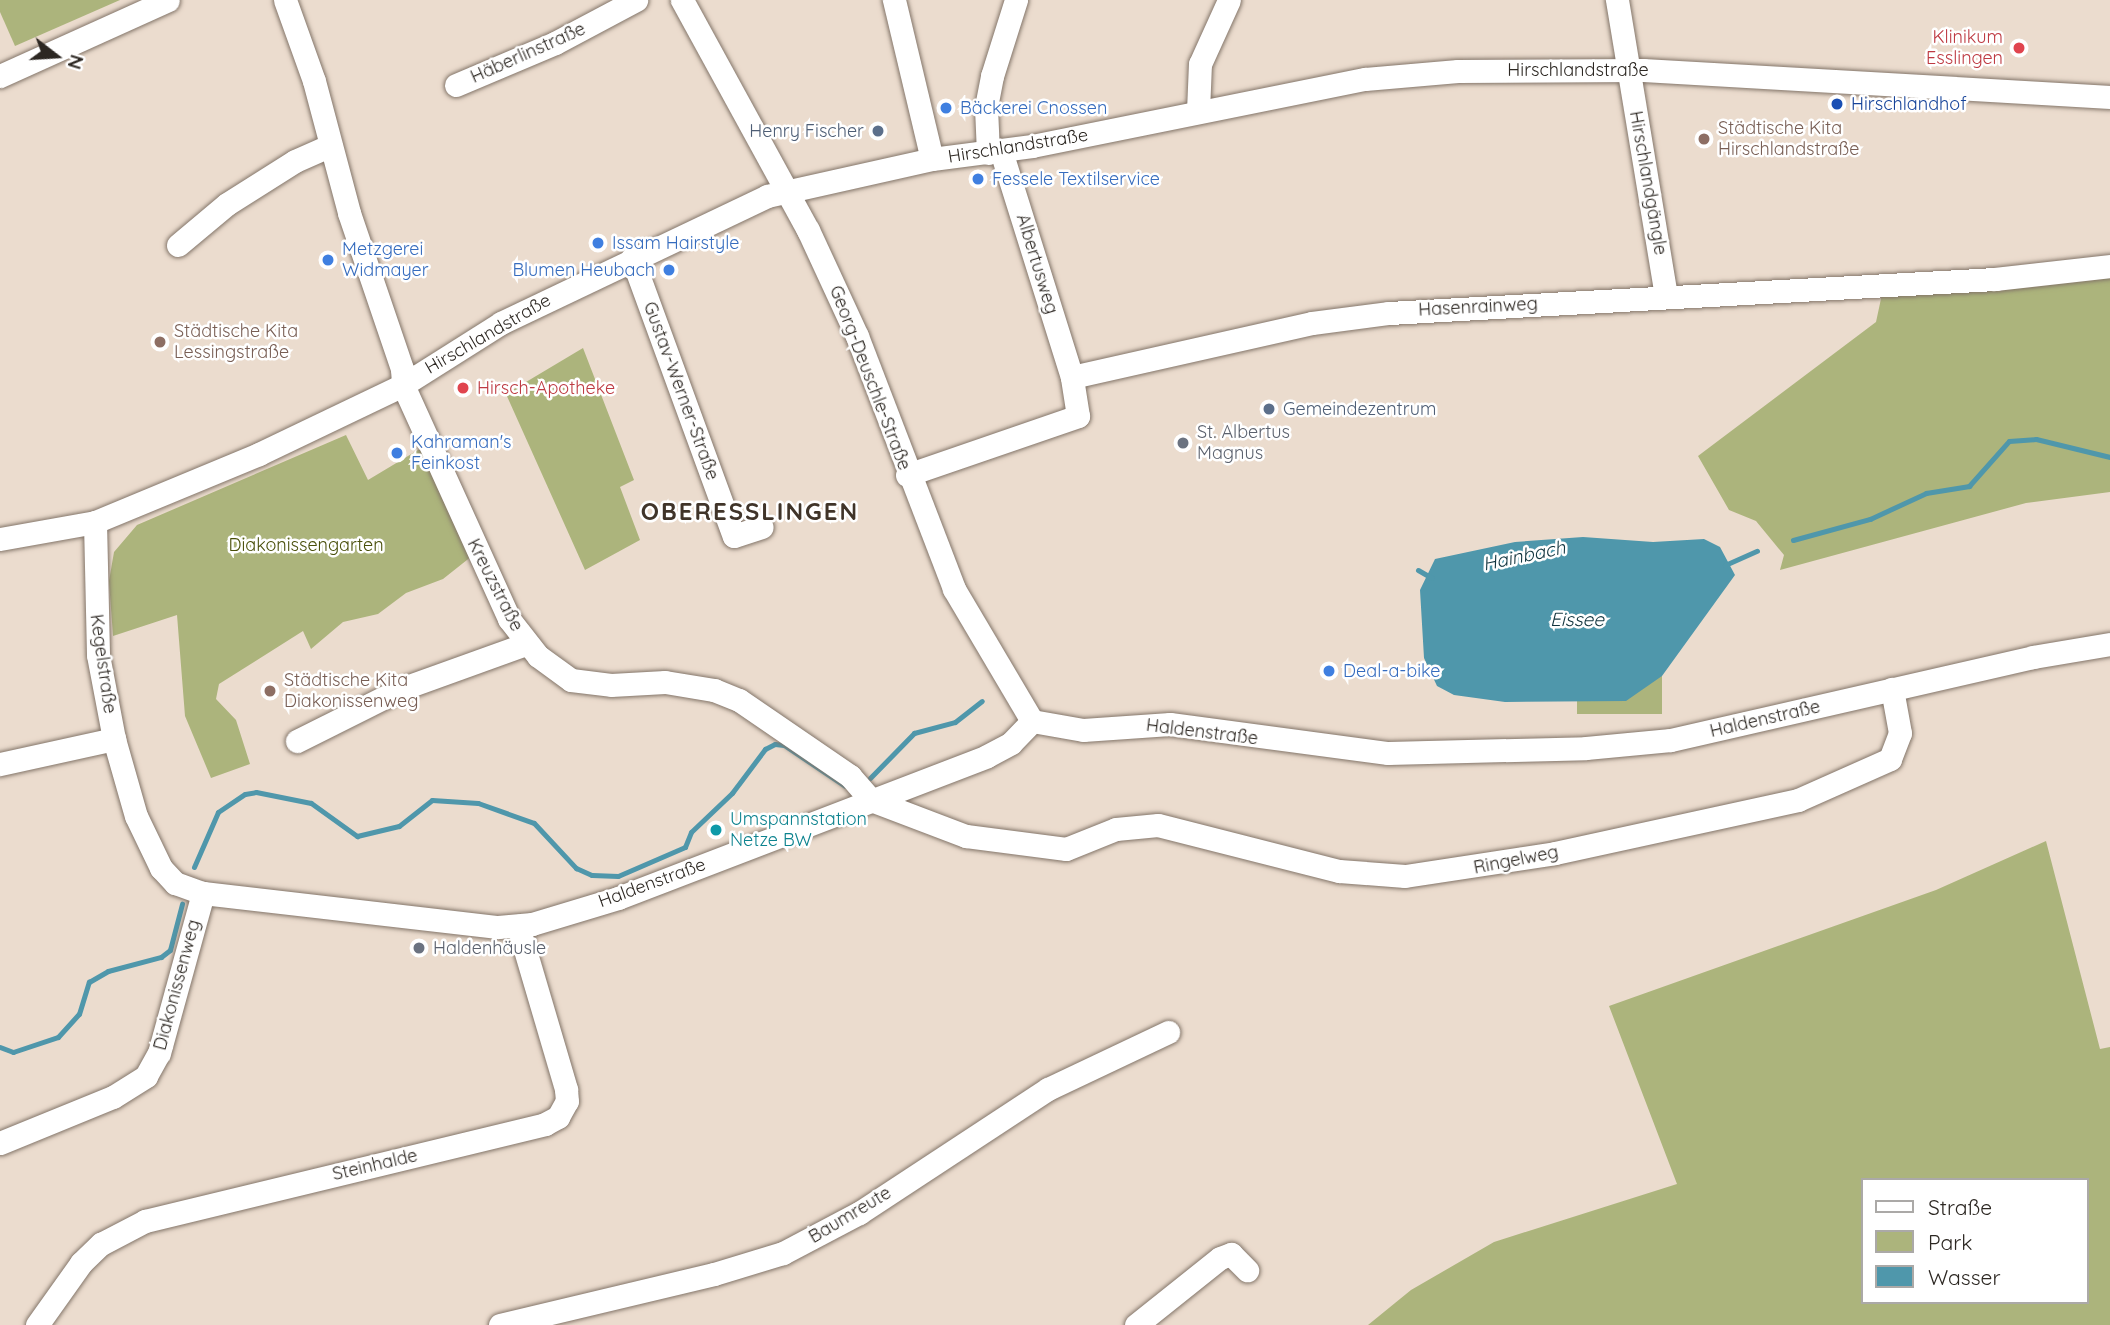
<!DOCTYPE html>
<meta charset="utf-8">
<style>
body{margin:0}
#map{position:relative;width:2110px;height:1325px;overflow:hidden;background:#ebdcce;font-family:Quicksand,sans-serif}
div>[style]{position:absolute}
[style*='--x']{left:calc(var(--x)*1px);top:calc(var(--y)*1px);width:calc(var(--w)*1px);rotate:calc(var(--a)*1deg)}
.green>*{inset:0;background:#acb47c;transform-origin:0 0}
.water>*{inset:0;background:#4f97ab}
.stream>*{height:5px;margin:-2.5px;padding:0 2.5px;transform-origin:2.5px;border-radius:2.5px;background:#4f97ab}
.roads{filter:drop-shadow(0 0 2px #837569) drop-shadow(0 0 2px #837569)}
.minor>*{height:23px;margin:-11.5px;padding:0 11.5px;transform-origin:11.5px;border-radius:11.5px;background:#fff}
.dots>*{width:19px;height:19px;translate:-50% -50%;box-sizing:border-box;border:4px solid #fff;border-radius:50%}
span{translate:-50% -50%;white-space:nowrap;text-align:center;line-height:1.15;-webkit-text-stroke:5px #fff;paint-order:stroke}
.health-label{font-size:18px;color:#be3a42}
.right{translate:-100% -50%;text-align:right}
.left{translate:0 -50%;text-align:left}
.street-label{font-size:18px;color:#2c2722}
.transit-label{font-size:18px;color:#164399}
.shop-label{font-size:18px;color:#366cbe}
.education-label{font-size:18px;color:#785e54}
.service-label{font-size:18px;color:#4e5e75}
.worship-label{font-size:18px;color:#5b616d}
.park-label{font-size:18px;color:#494f0a}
.culture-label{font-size:18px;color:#0d838f}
.water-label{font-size:19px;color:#11343e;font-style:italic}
.district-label{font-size:24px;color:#403429;font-weight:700;letter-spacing:2px}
.legend{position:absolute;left:1861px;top:1178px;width:228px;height:126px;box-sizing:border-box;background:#fff;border:2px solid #aba9a7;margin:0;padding:9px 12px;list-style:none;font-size:21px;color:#2c2722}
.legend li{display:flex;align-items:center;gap:14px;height:35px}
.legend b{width:35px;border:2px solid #aba9a7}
.north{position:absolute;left:21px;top:21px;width:70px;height:70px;-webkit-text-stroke:5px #fff;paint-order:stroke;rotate:107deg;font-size:19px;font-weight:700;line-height:28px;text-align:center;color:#2c2722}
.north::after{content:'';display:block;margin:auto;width:24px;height:32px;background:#2c2722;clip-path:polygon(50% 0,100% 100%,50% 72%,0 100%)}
</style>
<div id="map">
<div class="green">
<i style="clip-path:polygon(0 0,120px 0,15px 46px,0 12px)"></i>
<i style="clip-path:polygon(2110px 276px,2110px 492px,2026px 503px,1780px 570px,1784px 555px,1756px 521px,1729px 510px,1698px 456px,1876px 322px,1882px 294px)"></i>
<i style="clip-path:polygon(583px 348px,634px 480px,620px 487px,640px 540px,585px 570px,506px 394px)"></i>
<i style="clip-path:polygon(346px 435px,368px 480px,423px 447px,472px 556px,443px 579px,406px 593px,378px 614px,343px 622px,311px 649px,303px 631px,219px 684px,216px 699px,236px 720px,250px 764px,211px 778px,185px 716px,177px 615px,113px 636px,109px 581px,114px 552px,137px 525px)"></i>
<i style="left:1662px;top:617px;width:97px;height:85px;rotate:90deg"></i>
<i style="clip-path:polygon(evenodd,2046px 841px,2100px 1049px,2110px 1047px,2110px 1325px,1368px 1325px,1411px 1290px,1494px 1242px,1677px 1184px,1609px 1006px,1936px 890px,2046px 841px,1863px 1180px,2087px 1180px,2087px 1302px,1863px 1302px,1863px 1180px)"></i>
</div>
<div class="water">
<i style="clip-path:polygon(1583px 537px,1653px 542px,1704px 539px,1720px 547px,1735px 575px,1662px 676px,1626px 701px,1505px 702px,1454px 695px,1437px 686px,1424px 658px,1420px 590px,1435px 559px,1515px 542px)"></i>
</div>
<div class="stream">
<i style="--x:1793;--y:540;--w:80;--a:-15.3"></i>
<i style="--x:1870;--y:519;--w:62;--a:-24.9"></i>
<i style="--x:1926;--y:493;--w:44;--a:-9.2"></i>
<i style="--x:1969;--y:486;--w:60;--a:-48.4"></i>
<i style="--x:2009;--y:441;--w:27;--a:-4"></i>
<i style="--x:2036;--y:439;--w:76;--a:13.7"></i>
<i style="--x:1725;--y:565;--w:35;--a:-24"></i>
<i style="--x:1418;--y:570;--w:16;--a:30"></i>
<i style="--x:870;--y:778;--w:63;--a:-45.6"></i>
<i style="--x:914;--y:733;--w:42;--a:-15"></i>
<i style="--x:955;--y:722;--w:34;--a:-38"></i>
<i style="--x:194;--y:867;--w:60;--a:-66.4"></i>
<i style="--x:218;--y:812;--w:32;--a:-34"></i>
<i style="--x:245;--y:794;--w:11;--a:-10"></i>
<i style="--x:256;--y:792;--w:56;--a:11.3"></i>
<i style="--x:311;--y:803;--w:57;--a:35.7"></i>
<i style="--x:357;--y:836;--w:43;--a:-13.4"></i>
<i style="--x:399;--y:826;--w:42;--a:-38.2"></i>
<i style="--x:432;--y:800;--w:46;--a:3.7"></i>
<i style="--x:478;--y:803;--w:59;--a:19.7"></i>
<i style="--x:534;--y:823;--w:62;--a:47"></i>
<i style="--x:576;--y:868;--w:17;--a:24"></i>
<i style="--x:592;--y:875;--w:26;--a:2"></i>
<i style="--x:618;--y:876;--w:73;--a:-23.4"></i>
<i style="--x:685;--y:847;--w:16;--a:-68"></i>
<i style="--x:691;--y:832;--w:57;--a:-43.6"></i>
<i style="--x:732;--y:793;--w:55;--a:-53.1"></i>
<i style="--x:765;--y:749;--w:11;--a:-27"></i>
<i style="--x:775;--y:744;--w:9;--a:6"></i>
<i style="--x:784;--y:745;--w:73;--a:33.9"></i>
<i style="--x:0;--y:1047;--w:14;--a:21"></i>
<i style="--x:13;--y:1052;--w:47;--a:-18.4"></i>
<i style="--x:58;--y:1037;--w:31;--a:-48"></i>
<i style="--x:79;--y:1014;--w:34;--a:-73"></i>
<i style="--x:89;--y:982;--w:22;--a:-30"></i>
<i style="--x:108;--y:971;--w:55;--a:-14.8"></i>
<i style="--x:161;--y:957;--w:11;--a:-38"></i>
<i style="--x:170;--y:950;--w:48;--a:-75.4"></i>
</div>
<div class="roads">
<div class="minor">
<i style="--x:285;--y:0;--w:86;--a:70.3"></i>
<i style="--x:314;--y:81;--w:137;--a:75.1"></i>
<i style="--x:349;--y:213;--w:165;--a:71.2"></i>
<i style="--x:402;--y:369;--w:16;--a:86"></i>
<i style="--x:403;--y:385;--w:257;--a:65.6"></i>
<i style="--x:509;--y:619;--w:47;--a:51.9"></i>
<i style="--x:538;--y:656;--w:41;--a:36"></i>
<i style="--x:571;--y:680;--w:40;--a:7.1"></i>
<i style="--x:611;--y:685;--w:54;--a:-3.2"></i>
<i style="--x:665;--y:682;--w:50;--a:9.3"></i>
<i style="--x:714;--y:690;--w:27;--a:22"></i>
<i style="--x:739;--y:700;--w:135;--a:34.4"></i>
<i style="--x:850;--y:776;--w:32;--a:49"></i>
<i style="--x:871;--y:800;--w:102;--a:20.8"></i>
<i style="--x:966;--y:836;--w:101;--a:7.4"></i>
<i style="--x:1066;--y:849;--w:54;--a:-21.8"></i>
<i style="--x:1116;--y:829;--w:42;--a:-5.4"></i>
<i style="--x:1158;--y:825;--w:187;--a:14.3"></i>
<i style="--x:1339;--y:871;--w:66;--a:4.3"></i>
<i style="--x:1405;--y:876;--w:152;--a:-8.7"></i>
<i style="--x:1555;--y:853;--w:249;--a:-12.3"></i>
<i style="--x:1798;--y:800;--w:101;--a:-24"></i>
<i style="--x:1890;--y:759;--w:28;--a:-69"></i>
<i style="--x:1900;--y:733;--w:45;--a:-100.3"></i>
<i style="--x:682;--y:0;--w:262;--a:61.3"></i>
<i style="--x:808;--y:230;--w:117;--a:65.2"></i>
<i style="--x:857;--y:336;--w:271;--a:69"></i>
<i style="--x:954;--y:589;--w:153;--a:59.4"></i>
<i style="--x:894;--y:0;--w:163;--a:76.6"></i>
<i style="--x:1617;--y:0;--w:300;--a:80.6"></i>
<i style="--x:0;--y:76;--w:184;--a:-24.3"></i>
<i style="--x:456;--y:85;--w:108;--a:-23"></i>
<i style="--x:555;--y:43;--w:92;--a:-28"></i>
<i style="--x:1198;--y:111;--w:47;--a:-87.6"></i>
<i style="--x:1200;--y:64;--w:70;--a:-65.6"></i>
<i style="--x:1001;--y:151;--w:237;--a:72.6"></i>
<i style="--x:988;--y:153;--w:46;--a:-92.5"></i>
<i style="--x:986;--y:107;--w:32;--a:-79"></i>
<i style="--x:992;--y:76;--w:80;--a:-72.5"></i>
<i style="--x:178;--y:245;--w:64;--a:-39.9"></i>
<i style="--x:227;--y:204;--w:80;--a:-32.3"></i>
<i style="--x:295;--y:161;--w:39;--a:-24"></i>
<i style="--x:632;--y:258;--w:296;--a:69.9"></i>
<i style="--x:734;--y:536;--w:29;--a:-18"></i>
<i style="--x:907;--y:475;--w:181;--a:-19"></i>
<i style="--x:1078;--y:416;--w:39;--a:-99"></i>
<i style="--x:1072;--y:377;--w:246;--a:-12.7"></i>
<i style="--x:1312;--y:323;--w:78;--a:-7.4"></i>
<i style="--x:1389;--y:313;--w:607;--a:-3.21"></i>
<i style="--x:1995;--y:279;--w:116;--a:-6.4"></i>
<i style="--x:95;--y:522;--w:133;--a:88.7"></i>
<i style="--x:98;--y:655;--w:86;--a:79.2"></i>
<i style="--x:114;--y:739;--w:80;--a:74.1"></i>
<i style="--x:136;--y:816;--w:58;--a:64.3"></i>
<i style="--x:161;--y:868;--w:21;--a:47"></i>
<i style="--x:175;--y:883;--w:30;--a:20"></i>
<i style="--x:203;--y:893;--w:297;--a:6.6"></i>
<i style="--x:498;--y:927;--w:34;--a:-5"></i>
<i style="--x:532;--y:924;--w:90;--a:-16.8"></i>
<i style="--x:618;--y:898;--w:395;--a:-21"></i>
<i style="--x:987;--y:756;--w:27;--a:-28"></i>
<i style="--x:1011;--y:743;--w:30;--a:-46"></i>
<i style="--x:1032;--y:721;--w:52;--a:10"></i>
<i style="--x:1083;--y:730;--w:87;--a:-3.9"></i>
<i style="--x:1170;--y:724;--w:220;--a:7.6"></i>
<i style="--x:1388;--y:753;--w:198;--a:-1.4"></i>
<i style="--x:1586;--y:748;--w:85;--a:-5.4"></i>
<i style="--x:1671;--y:740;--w:371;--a:-12.9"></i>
<i style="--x:2033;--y:657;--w:78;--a:-9.6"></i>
<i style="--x:0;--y:539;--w:97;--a:-10.1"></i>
<i style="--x:95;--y:522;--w:178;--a:-22.5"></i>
<i style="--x:259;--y:454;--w:160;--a:-25.6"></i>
<i style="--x:403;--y:385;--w:116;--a:-32.3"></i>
<i style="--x:501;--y:323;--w:295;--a:-25.5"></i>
<i style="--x:767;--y:196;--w:169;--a:-12.6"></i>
<i style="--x:932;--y:159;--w:101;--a:-7.4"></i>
<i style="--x:1032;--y:146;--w:340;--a:-11.4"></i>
<i style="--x:1365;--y:79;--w:93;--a:-4.9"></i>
<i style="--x:1458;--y:71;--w:185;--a:-0.3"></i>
<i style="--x:1643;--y:70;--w:468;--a:3.3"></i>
<i style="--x:297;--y:741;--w:116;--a:-26.6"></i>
<i style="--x:401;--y:689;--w:133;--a:-19.8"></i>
<i style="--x:0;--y:764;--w:117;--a:-12.4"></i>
<i style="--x:0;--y:1143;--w:122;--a:-22.2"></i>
<i style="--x:113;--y:1097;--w:39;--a:-32"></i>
<i style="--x:146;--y:1076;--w:26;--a:-61"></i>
<i style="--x:159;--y:1053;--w:166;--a:-74.6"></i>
<i style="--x:37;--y:1325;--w:76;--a:-54.6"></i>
<i style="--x:81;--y:1263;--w:28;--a:-44"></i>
<i style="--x:101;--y:1244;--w:50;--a:-27.6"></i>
<i style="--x:145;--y:1221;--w:412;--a:-13.6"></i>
<i style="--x:545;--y:1124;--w:15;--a:-28"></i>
<i style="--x:558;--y:1117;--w:18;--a:-61"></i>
<i style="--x:567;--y:1101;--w:12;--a:-95"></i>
<i style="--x:566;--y:1089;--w:170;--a:-106.4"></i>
<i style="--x:500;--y:1325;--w:220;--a:-13.4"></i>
<i style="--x:714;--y:1274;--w:72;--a:-16.9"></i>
<i style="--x:783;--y:1253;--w:86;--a:-27.8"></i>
<i style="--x:859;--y:1213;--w:226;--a:-33.3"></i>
<i style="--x:1048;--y:1089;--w:133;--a:-25.4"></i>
<i style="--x:1136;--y:1325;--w:107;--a:-38.6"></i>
<i style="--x:1220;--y:1258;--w:12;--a:-20"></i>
<i style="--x:1231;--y:1254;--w:23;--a:45"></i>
</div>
</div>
<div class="dots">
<i style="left:2019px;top:48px;background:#e0444e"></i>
<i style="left:1837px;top:104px;background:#1a4fb4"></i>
<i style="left:946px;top:108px;background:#3f7fe0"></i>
<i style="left:878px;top:131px;background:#5c6f8a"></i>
<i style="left:1704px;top:139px;background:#8d6e63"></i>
<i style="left:978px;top:179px;background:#3f7fe0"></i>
<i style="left:598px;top:243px;background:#3f7fe0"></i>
<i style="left:328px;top:260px;background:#3f7fe0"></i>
<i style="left:669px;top:270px;background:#3f7fe0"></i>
<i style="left:160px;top:342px;background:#8d6e63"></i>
<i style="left:463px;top:388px;background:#e0444e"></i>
<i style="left:1269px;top:409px;background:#5c6f8a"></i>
<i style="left:1183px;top:443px;background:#6b7280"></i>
<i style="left:397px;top:453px;background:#3f7fe0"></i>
<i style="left:1329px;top:671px;background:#3f7fe0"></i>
<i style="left:270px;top:691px;background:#8d6e63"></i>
<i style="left:716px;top:830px;background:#0f9aa8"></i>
<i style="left:419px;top:948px;background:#6b7280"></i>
</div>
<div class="health-label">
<span class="right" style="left:2003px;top:48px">Klinikum<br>Esslingen</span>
<span class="left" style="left:477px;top:388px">Hirsch-Apotheke</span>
</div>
<div class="street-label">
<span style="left:528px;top:53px;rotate:-24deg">Häberlinstraße</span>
<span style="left:1578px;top:70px">Hirschlandstraße</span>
<span style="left:1018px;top:146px;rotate:-9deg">Hirschlandstraße</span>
<span style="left:1648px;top:183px;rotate:80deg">Hirschlandgängle</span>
<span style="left:1037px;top:264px;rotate:73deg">Albertusweg</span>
<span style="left:1478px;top:307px;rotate:-3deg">Hasenrainweg</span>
<span style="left:488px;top:334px;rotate:-30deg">Hirschlandstraße</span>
<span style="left:870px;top:378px;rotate:69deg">Georg-Deuschle-Straße</span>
<span style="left:681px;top:391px;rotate:70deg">Gustav-Werner-Straße</span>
<span style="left:495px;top:585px;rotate:63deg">Kreuzstraße</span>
<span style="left:103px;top:664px;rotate:82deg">Kegelstraße</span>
<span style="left:1765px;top:719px;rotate:-13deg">Haldenstraße</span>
<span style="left:1202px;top:732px;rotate:7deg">Haldenstraße</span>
<span style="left:1516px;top:860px;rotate:-11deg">Ringelweg</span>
<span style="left:652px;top:883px;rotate:-20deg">Haldenstraße</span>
<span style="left:177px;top:985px;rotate:-75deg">Diakonissenweg</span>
<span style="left:375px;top:1165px;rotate:-13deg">Steinhalde</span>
<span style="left:850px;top:1215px;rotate:-31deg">Baumreute</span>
</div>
<div class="transit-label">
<span class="left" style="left:1851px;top:104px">Hirschlandhof</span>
</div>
<div class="shop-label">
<span class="left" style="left:960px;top:108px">Bäckerei Cnossen</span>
<span class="left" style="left:992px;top:179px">Fessele Textilservice</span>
<span class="left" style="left:612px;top:243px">Issam Hairstyle</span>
<span class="left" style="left:342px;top:260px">Metzgerei<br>Widmayer</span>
<span class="right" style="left:655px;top:270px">Blumen Heubach</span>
<span class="left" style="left:411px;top:453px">Kahraman's<br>Feinkost</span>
<span class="left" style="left:1343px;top:671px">Deal-a-bike</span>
</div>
<div class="education-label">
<span class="left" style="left:1718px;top:139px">Städtische Kita<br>Hirschlandstraße</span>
<span class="left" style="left:174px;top:342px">Städtische Kita<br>Lessingstraße</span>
<span class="left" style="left:284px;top:691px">Städtische Kita<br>Diakonissenweg</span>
</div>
<div class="service-label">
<span class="right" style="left:864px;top:131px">Henry Fischer</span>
<span class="left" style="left:1283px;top:409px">Gemeindezentrum</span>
</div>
<div class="worship-label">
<span class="left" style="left:1197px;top:443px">St. Albertus<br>Magnus</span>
<span class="left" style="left:433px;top:948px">Haldenhäusle</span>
</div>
<div class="park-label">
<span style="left:306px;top:545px">Diakonissengarten</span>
</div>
<div class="culture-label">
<span class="left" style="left:730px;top:830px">Umspannstation<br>Netze BW</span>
</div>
<div class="water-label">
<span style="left:1524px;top:556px;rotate:-12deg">Hainbach</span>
<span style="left:1577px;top:620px">Eissee</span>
</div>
<div class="district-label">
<span style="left:750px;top:512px">OBERESSLINGEN</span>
</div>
<ul class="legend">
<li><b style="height:9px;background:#fff"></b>Straße</li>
<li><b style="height:19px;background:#acb47c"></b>Park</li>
<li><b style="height:19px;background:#4f97ab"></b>Wasser</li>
</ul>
<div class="north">N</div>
</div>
